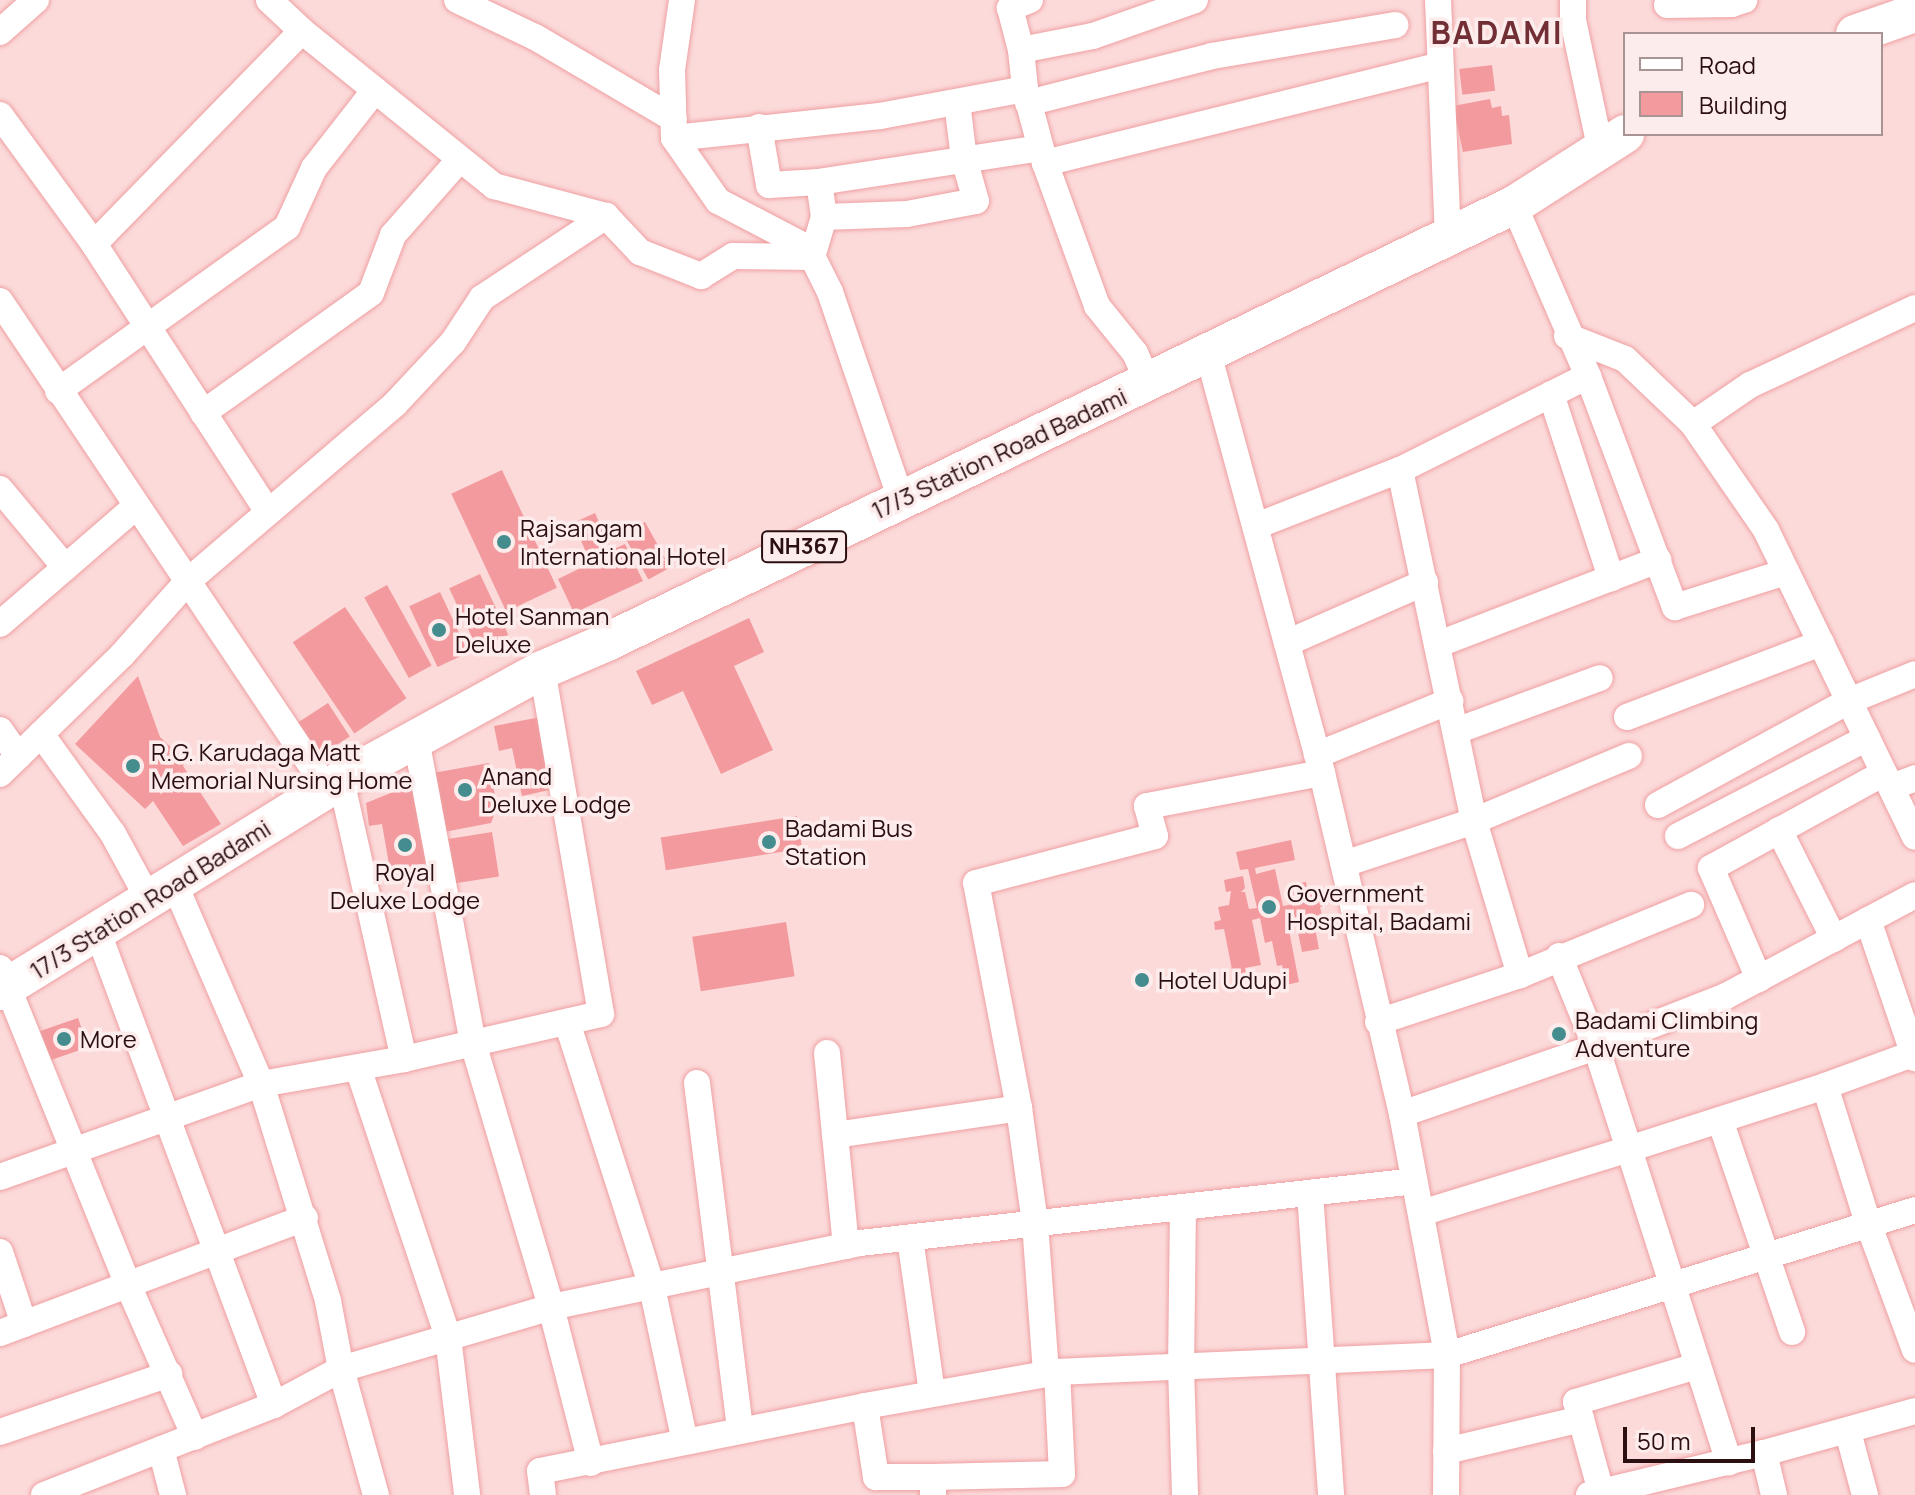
<!DOCTYPE html>
<style>
body{margin:0}
#map{position:relative;width:1915px;height:1495px;overflow:hidden;background:#fcdada;font-family:Manrope,sans-serif}
div>[style]{position:absolute}
[style*='--x']{left:calc(var(--x)*1px);top:calc(var(--y)*1px);width:calc(var(--w)*1px);rotate:calc(var(--a)*1deg)}
.building>*{inset:0;background:#f29a9d;transform-origin:0 0}
.roads{filter:drop-shadow(0 0 2px #efa0a2) drop-shadow(0 0 2px #efa0a2)}
.minor>*{height:26px;margin:-13px;padding:0 13px;transform-origin:13px;border-radius:13px;background:#fff}
.highway>*{height:38px;margin:-19px;padding:0 19px;transform-origin:19px;border-radius:19px;background:#fff}
.dots>*{width:22px;height:22px;translate:-50% -50%;box-sizing:border-box;border:4px solid #fdecec;border-radius:50%}
span{translate:-50% -50%;white-space:nowrap;text-align:center;line-height:1.15;-webkit-text-stroke:7px #fdecec;paint-order:stroke}
.shield-label span{padding:2px 6px;background:#fdecec;border:2px solid;border-radius:6px;-webkit-text-stroke-width:0}
.shield-label{font-size:22px;color:#2b0f11;font-weight:700}
.street-label{font-size:24px;color:#2b0f11}
.poi-label{font-size:24px;color:#2b0f11}
.left{translate:0 -50%;text-align:left}
.district-label{font-size:32px;color:#712e34;font-weight:700;letter-spacing:2px}
.legend{position:absolute;left:1623px;top:32px;width:260px;height:104px;box-sizing:border-box;background:#fdecec;border:2px solid #a99494;margin:0;padding:10px 14px;list-style:none;font-size:24px;color:#2b0f11}
.legend li{display:flex;align-items:center;gap:16px;height:40px}
.legend b{width:40px;border:2px solid #a99494}
.scale{position:absolute;left:1623px;top:1427px;width:132px;height:36px;box-sizing:border-box;border:4px solid #2b0f11;border-top:0;padding-left:10px;font-size:24px;line-height:28px;white-space:nowrap;color:#2b0f11;-webkit-text-stroke:6px #fdecec;paint-order:stroke}
</style>
<div id="map">
<div class="building">
<i style="left:1492px;top:65px;width:26px;height:33px;rotate:83deg"></i>
<i style="clip-path:polygon(1490px 99px,1492px 108px,1501px 106px,1502px 116px,1509px 115px,1512px 144px,1463px 152px,1453px 106px)"></i>
<i style="left:502px;top:470px;width:130px;height:56px;rotate:65deg"></i>
<i style="clip-path:polygon(595px 513px,612px 550px,625px 544px,643px 581px,574px 613px,558px 579px,591px 563px,573px 523px)"></i>
<i style="left:645px;top:522px;width:52px;height:25px;rotate:61deg"></i>
<i style="left:480px;top:574px;width:67px;height:34px;rotate:65deg"></i>
<i style="left:387px;top:585px;width:92px;height:26px;rotate:61deg"></i>
<i style="left:440px;top:592px;width:67px;height:34px;rotate:65deg"></i>
<i style="left:345px;top:607px;width:110px;height:63px;rotate:56deg"></i>
<i style="clip-path:polygon(749px 618px,764px 652px,734px 666px,773px 750px,721px 774px,683px 691px,652px 705px,636px 671px)"></i>
<i style="clip-path:polygon(138px 676px,160px 737px,186px 761px,183px 766px,221px 824px,183px 846px,153px 801px,145px 809px,75px 744px)"></i>
<i style="left:328px;top:703px;width:40px;height:39px;rotate:57deg"></i>
<i style="clip-path:polygon(541px 717px,554px 789px,522px 796px,512px 748px,499px 751px,494px 726px)"></i>
<i style="clip-path:polygon(489px 763px,497px 807px,491px 823px,444px 832px,433px 773px)"></i>
<i style="clip-path:polygon(415px 783px,428px 863px,390px 870px,382px 824px,369px 826px,366px 803px)"></i>
<i style="left:797px;top:816px;width:33px;height:138px;rotate:81deg"></i>
<i style="left:492px;top:832px;width:45px;height:49px;rotate:81deg"></i>
<i style="clip-path:polygon(1291px 840px,1295px 860px,1255px 868px,1256px 874px,1275px 869px,1283px 906px,1293px 904px,1289px 885px,1306px 882px,1307px 888px,1322px 889px,1326px 906px,1320px 907px,1322px 916px,1313px 918px,1319px 949px,1302px 952px,1294px 913px,1286px 915px,1299px 982px,1286px 985px,1282px 965px,1277px 966px,1272px 941px,1265px 943px,1260px 918px,1252px 920px,1261px 965px,1245px 968px,1247px 978px,1234px 980px,1224px 929px,1215px 930px,1214px 922px,1221px 920px,1218px 907px,1229px 905px,1231px 891px,1226px 892px,1224px 880px,1243px 876px,1245px 888px,1241px 892px,1245px 892px,1249px 909px,1257px 908px,1248px 869px,1240px 870px,1236px 852px)"></i>
<i style="left:786px;top:922px;width:55px;height:95px;rotate:81deg"></i>
<i style="left:78px;top:1018px;width:31px;height:40px;rotate:71deg"></i>
</div>
<div class="roads">
<div class="minor">
<i style="--x:269;--y:0;--w:45;--a:43.2"></i>
<i style="--x:457;--y:0;--w:86;--a:25.4"></i>
<i style="--x:535;--y:37;--w:161;--a:30.5"></i>
<i style="--x:682;--y:0;--w:71;--a:98.1"></i>
<i style="--x:672;--y:70;--w:68;--a:88.3"></i>
<i style="--x:674;--y:138;--w:77;--a:55.1"></i>
<i style="--x:718;--y:201;--w:102;--a:27.6"></i>
<i style="--x:808;--y:248;--w:49;--a:63.4"></i>
<i style="--x:830;--y:292;--w:219;--a:71.1"></i>
<i style="--x:1030;--y:0;--w:22;--a:158"></i>
<i style="--x:1010;--y:8;--w:43;--a:75.3"></i>
<i style="--x:1021;--y:50;--w:39;--a:84"></i>
<i style="--x:1025;--y:89;--w:77;--a:74.9"></i>
<i style="--x:1045;--y:163;--w:407;--a:-13.9"></i>
<i style="--x:1438;--y:0;--w:235;--a:87.6"></i>
<i style="--x:1573;--y:0;--w:20;--a:90"></i>
<i style="--x:1573;--y:20;--w:130;--a:78"></i>
<i style="--x:1667;--y:5;--w:65;--a:-0.9"></i>
<i style="--x:1732;--y:4;--w:13;--a:-18"></i>
<i style="--x:0;--y:32;--w:48;--a:-41.6"></i>
<i style="--x:1021;--y:50;--w:73;--a:-11"></i>
<i style="--x:1093;--y:36;--w:108;--a:-19.4"></i>
<i style="--x:1028;--y:103;--w:190;--a:-14.3"></i>
<i style="--x:1212;--y:56;--w:186;--a:-9.6"></i>
<i style="--x:0;--y:115;--w:160;--a:53.9"></i>
<i style="--x:759;--y:127;--w:59;--a:80.2"></i>
<i style="--x:769;--y:185;--w:50;--a:-3.4"></i>
<i style="--x:674;--y:138;--w:207;--a:-6.1"></i>
<i style="--x:880;--y:116;--w:147;--a:-10.5"></i>
<i style="--x:1045;--y:163;--w:152;--a:70"></i>
<i style="--x:1097;--y:306;--w:60;--a:51"></i>
<i style="--x:1135;--y:353;--w:32;--a:66"></i>
<i style="--x:824;--y:217;--w:83;--a:-2.1"></i>
<i style="--x:907;--y:214;--w:70;--a:-10.7"></i>
<i style="--x:976;--y:201;--w:44;--a:-105.9"></i>
<i style="--x:964;--y:159;--w:57;--a:-97"></i>
<i style="--x:0;--y:301;--w:587;--a:56.17"></i>
<i style="--x:1567;--y:336;--w:62;--a:21.6"></i>
<i style="--x:1625;--y:359;--w:94;--a:43.7"></i>
<i style="--x:1693;--y:424;--w:129;--a:55.4"></i>
<i style="--x:1766;--y:530;--w:341;--a:64.1"></i>
<i style="--x:1208;--y:353;--w:435;--a:74.8"></i>
<i style="--x:1322;--y:773;--w:350;--a:76.8"></i>
<i style="--x:1402;--y:1114;--w:245;--a:79.4"></i>
<i style="--x:1447;--y:1355;--w:140;--a:90.4"></i>
<i style="--x:1588;--y:376;--w:247;--a:69.4"></i>
<i style="--x:1675;--y:607;--w:116;--a:-17.5"></i>
<i style="--x:58;--y:391;--w:282;--a:-35.6"></i>
<i style="--x:287;--y:227;--w:65;--a:-65.4"></i>
<i style="--x:314;--y:168;--w:99;--a:-52"></i>
<i style="--x:1551;--y:394;--w:194;--a:71.9"></i>
<i style="--x:203;--y:413;--w:206;--a:-35.5"></i>
<i style="--x:371;--y:293;--w:62;--a:-69.2"></i>
<i style="--x:393;--y:235;--w:101;--a:-48.6"></i>
<i style="--x:1693;--y:424;--w:69;--a:-34.4"></i>
<i style="--x:1750;--y:385;--w:182;--a:-25"></i>
<i style="--x:1400;--y:470;--w:359;--a:78.1"></i>
<i style="--x:1474;--y:821;--w:161;--a:73.4"></i>
<i style="--x:0;--y:489;--w:102;--a:50.2"></i>
<i style="--x:268;--y:512;--w:320;--a:-123"></i>
<i style="--x:94;--y:244;--w:298;--a:-45.7"></i>
<i style="--x:302;--y:31;--w:247;--a:38.9"></i>
<i style="--x:494;--y:186;--w:116;--a:15"></i>
<i style="--x:606;--y:216;--w:50;--a:46.6"></i>
<i style="--x:640;--y:252;--w:66;--a:21.5"></i>
<i style="--x:701;--y:276;--w:38;--a:-32"></i>
<i style="--x:733;--y:256;--w:79;--a:0.7"></i>
<i style="--x:812;--y:257;--w:42;--a:-73.3"></i>
<i style="--x:824;--y:217;--w:35;--a:-98"></i>
<i style="--x:819;--y:182;--w:224;--a:-8.7"></i>
<i style="--x:1256;--y:526;--w:155;--a:-21.3"></i>
<i style="--x:1400;--y:470;--w:210;--a:-26.6"></i>
<i style="--x:1588;--y:376;--w:186;--a:-113.4"></i>
<i style="--x:0;--y:624;--w:179;--a:-40.9"></i>
<i style="--x:1287;--y:643;--w:151;--a:-23.8"></i>
<i style="--x:1439;--y:644;--w:235;--a:-21"></i>
<i style="--x:1627;--y:717;--w:208;--a:-20.9"></i>
<i style="--x:0;--y:730;--w:32;--a:55"></i>
<i style="--x:1456;--y:731;--w:153;--a:-20.2"></i>
<i style="--x:41;--y:734;--w:123;--a:54.2"></i>
<i style="--x:113;--y:834;--w:75;--a:61.4"></i>
<i style="--x:416;--y:739;--w:309;--a:79.4"></i>
<i style="--x:473;--y:1043;--w:275;--a:73.5"></i>
<i style="--x:551;--y:1307;--w:161;--a:75.6"></i>
<i style="--x:1317;--y:755;--w:144;--a:-22.1"></i>
<i style="--x:0;--y:774;--w:170;--a:-44.3"></i>
<i style="--x:122;--y:655;--w:99;--a:-48.3"></i>
<i style="--x:188;--y:581;--w:272;--a:-40.5"></i>
<i style="--x:395;--y:404;--w:85;--a:-46.9"></i>
<i style="--x:453;--y:342;--w:53;--a:-56.6"></i>
<i style="--x:482;--y:298;--w:149;--a:-33.5"></i>
<i style="--x:341;--y:780;--w:286;--a:77.3"></i>
<i style="--x:404;--y:1059;--w:202;--a:-12.9"></i>
<i style="--x:601;--y:1014;--w:349;--a:-99.7"></i>
<i style="--x:1892;--y:787;--w:25;--a:-21"></i>
<i style="--x:1658;--y:805;--w:217;--a:-28.6"></i>
<i style="--x:1849;--y:701;--w:71;--a:-22.2"></i>
<i style="--x:1779;--y:830;--w:122;--a:63.2"></i>
<i style="--x:1678;--y:836;--w:213;--a:-27.4"></i>
<i style="--x:1344;--y:864;--w:137;--a:-18.3"></i>
<i style="--x:1474;--y:821;--w:168;--a:-22.8"></i>
<i style="--x:175;--y:885;--w:217;--a:66.6"></i>
<i style="--x:261;--y:1084;--w:227;--a:72.8"></i>
<i style="--x:328;--y:1301;--w:69;--a:79.2"></i>
<i style="--x:341;--y:1369;--w:131;--a:74.5"></i>
<i style="--x:1868;--y:920;--w:146;--a:71.2"></i>
<i style="--x:97;--y:930;--w:507;--a:69.56"></i>
<i style="--x:1559;--y:956;--w:98;--a:67.9"></i>
<i style="--x:1596;--y:1047;--w:107;--a:72.1"></i>
<i style="--x:1629;--y:1149;--w:206;--a:-17.8"></i>
<i style="--x:1825;--y:1086;--w:96;--a:-20.1"></i>
<i style="--x:0;--y:968;--w:342;--a:68"></i>
<i style="--x:128;--y:1285;--w:166;--a:66.2"></i>
<i style="--x:1759;--y:979;--w:121;--a:-113.4"></i>
<i style="--x:1711;--y:868;--w:197;--a:-28.8"></i>
<i style="--x:567;--y:1022;--w:278;--a:72.2"></i>
<i style="--x:652;--y:1287;--w:158;--a:78"></i>
<i style="--x:1378;--y:1022;--w:150;--a:-18.3"></i>
<i style="--x:1520;--y:975;--w:185;--a:-22.3"></i>
<i style="--x:827;--y:1053;--w:194;--a:84.4"></i>
<i style="--x:358;--y:1068;--w:284;--a:71.5"></i>
<i style="--x:448;--y:1337;--w:159;--a:83.1"></i>
<i style="--x:697;--y:1083;--w:350;--a:82.9"></i>
<i style="--x:1825;--y:1086;--w:144;--a:72.6"></i>
<i style="--x:1868;--y:1223;--w:135;--a:69.7"></i>
<i style="--x:1019;--y:1108;--w:229;--a:-100.8"></i>
<i style="--x:976;--y:883;--w:185;--a:-14.7"></i>
<i style="--x:1155;--y:836;--w:31;--a:-105"></i>
<i style="--x:1147;--y:806;--w:178;--a:-10.7"></i>
<i style="--x:1402;--y:1114;--w:205;--a:-19.1"></i>
<i style="--x:1596;--y:1047;--w:140;--a:-21.4"></i>
<i style="--x:1726;--y:996;--w:214;--a:-28.1"></i>
<i style="--x:1720;--y:1120;--w:224;--a:71.2"></i>
<i style="--x:835;--y:1135;--w:186;--a:-8.3"></i>
<i style="--x:1019;--y:1108;--w:116;--a:82.1"></i>
<i style="--x:1035;--y:1223;--w:151;--a:85.8"></i>
<i style="--x:0;--y:1177;--w:277;--a:-19.6"></i>
<i style="--x:261;--y:1084;--w:145;--a:-9.9"></i>
<i style="--x:1310;--y:1193;--w:303;--a:86"></i>
<i style="--x:1183;--y:1207;--w:160;--a:90.7"></i>
<i style="--x:1181;--y:1367;--w:128;--a:88.2"></i>
<i style="--x:1421;--y:1213;--w:218;--a:-17.1"></i>
<i style="--x:1629;--y:1149;--w:329;--a:72.3"></i>
<i style="--x:910;--y:1238;--w:157;--a:81.9"></i>
<i style="--x:0;--y:1252;--w:76;--a:71.6"></i>
<i style="--x:0;--y:1333;--w:326;--a:-20.7"></i>
<i style="--x:865;--y:1406;--w:72;--a:81.2"></i>
<i style="--x:876;--y:1477;--w:57;--a:0"></i>
<i style="--x:1581;--y:1419;--w:18;--a:-106"></i>
<i style="--x:1576;--y:1402;--w:126;--a:-16.6"></i>
<i style="--x:0;--y:1432;--w:179;--a:-18.9"></i>
<i style="--x:1848;--y:1432;--w:65;--a:74.9"></i>
<i style="--x:161;--y:1449;--w:48;--a:75.4"></i>
<i style="--x:1446;--y:1451;--w:139;--a:-13.3"></i>
<i style="--x:1581;--y:1419;--w:79;--a:74.6"></i>
<i style="--x:1764;--y:1453;--w:43;--a:76.6"></i>
<i style="--x:44;--y:1495;--w:247;--a:-21.4"></i>
<i style="--x:274;--y:1405;--w:76;--a:-28.2"></i>
<i style="--x:341;--y:1369;--w:219;--a:-16.4"></i>
<i style="--x:551;--y:1307;--w:316;--a:-11.7"></i>
<i style="--x:860;--y:1243;--w:558;--a:-6.37"></i>
<i style="--x:543;--y:1495;--w:24;--a:-97"></i>
<i style="--x:540;--y:1471;--w:331;--a:-11.3"></i>
<i style="--x:865;--y:1406;--w:195;--a:-10"></i>
<i style="--x:1057;--y:1372;--w:390;--a:-2.5"></i>
<i style="--x:1447;--y:1355;--w:490;--a:-17.2"></i>
<i style="--x:933;--y:1495;--w:18;--a:-90"></i>
<i style="--x:933;--y:1477;--w:129;--a:-1.3"></i>
<i style="--x:1062;--y:1474;--w:102;--a:-92.8"></i>
<i style="--x:1589;--y:1495;--w:180;--a:-13.5"></i>
<i style="--x:1764;--y:1453;--w:157;--a:-15.5"></i>
</div>
<div class="highway">
<i style="--x:1855;--y:34;--w:64;--a:-19.3"></i>
<i style="--x:0;--y:991;--w:401;--a:-31.7"></i>
<i style="--x:341;--y:780;--w:229;--a:-28.7"></i>
<i style="--x:542;--y:670;--w:69;--a:-23.2"></i>
<i style="--x:605;--y:643;--w:1009;--a:-25.73"></i>
<i style="--x:1514;--y:205;--w:132;--a:-32.6"></i>
</div>
</div>
<div class="dots">
<i style="left:504px;top:542px;background:#448c8e"></i>
<i style="left:439px;top:630px;background:#448c8e"></i>
<i style="left:133px;top:766px;background:#448c8e"></i>
<i style="left:465px;top:790px;background:#448c8e"></i>
<i style="left:769px;top:842px;background:#448c8e"></i>
<i style="left:405px;top:845px;background:#448c8e"></i>
<i style="left:1269px;top:907px;background:#448c8e"></i>
<i style="left:1142px;top:980px;background:#448c8e"></i>
<i style="left:1559px;top:1034px;background:#448c8e"></i>
<i style="left:64px;top:1039px;background:#448c8e"></i>
</div>
<div class="shield-label">
<span style="left:804px;top:547px">NH367</span>
</div>
<div class="street-label">
<span style="left:999px;top:453px;rotate:-25deg">17/3 Station Road Badami</span>
<span style="left:150px;top:899px;rotate:-32deg">17/3 Station Road Badami</span>
</div>
<div class="poi-label">
<span class="left" style="left:520px;top:542px">Rajsangam<br>International Hotel</span>
<span class="left" style="left:455px;top:630px">Hotel Sanman<br>Deluxe</span>
<span class="left" style="left:151px;top:766px">R.G. Karudaga Matt<br>Memorial Nursing Home</span>
<span class="left" style="left:481px;top:790px">Anand<br>Deluxe Lodge</span>
<span class="left" style="left:785px;top:842px">Badami Bus<br>Station</span>
<span style="left:405px;top:886px">Royal<br>Deluxe Lodge</span>
<span class="left" style="left:1287px;top:907px">Government<br>Hospital, Badami</span>
<span class="left" style="left:1158px;top:980px">Hotel Udupi</span>
<span class="left" style="left:1575px;top:1034px">Badami Climbing<br>Adventure</span>
<span class="left" style="left:80px;top:1039px">More</span>
</div>
<div class="district-label">
<span style="left:1497px;top:32px">BADAMI</span>
</div>
<ul class="legend">
<li><b style="height:10px;background:#fff"></b>Road</li>
<li><b style="height:22px;background:#f29a9d"></b>Building</li>
</ul>
<div class="scale">50 m</div>
</div>
